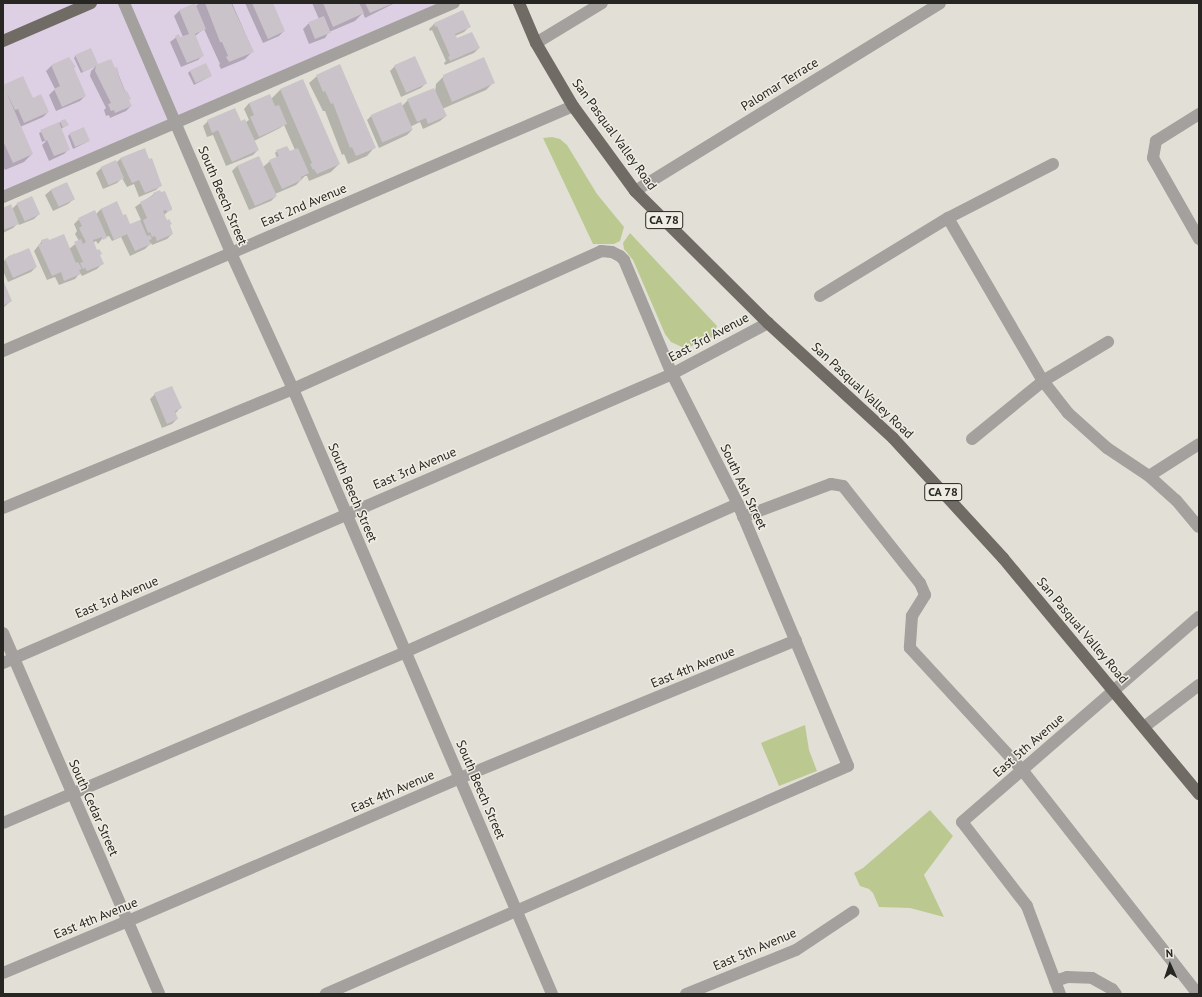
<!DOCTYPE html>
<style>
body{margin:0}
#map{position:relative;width:1202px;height:997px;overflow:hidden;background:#e2e0d6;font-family:"PT Sans",sans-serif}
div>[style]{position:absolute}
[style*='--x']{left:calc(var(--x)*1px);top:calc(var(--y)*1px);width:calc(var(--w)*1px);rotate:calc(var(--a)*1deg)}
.commercial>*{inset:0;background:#ddd0e4}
.green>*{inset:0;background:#bbc991}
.shadow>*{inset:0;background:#0003}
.building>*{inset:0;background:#cac3ca;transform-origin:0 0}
.minor>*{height:12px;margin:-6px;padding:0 6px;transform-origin:6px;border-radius:6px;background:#a3a09d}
.major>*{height:12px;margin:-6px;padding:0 6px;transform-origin:6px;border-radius:6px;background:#706b65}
span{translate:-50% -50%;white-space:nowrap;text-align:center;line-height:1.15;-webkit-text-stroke:3px #efede3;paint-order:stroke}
.shield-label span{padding:1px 3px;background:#efede3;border:1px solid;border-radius:3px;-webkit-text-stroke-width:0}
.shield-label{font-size:12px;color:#272622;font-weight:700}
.street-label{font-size:13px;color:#272622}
.frame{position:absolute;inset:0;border:4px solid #272622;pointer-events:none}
.north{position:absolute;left:1150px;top:945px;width:40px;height:40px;-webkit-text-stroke:3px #efede3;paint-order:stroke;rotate:357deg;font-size:11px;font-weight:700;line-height:16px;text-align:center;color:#272622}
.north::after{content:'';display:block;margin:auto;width:14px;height:18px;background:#272622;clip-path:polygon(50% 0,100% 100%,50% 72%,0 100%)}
</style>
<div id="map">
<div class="commercial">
<i style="clip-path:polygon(3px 3px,454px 3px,3px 197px)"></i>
</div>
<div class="green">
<i style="clip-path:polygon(552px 137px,560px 139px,567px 145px,597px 194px,624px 227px,620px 241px,614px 244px,593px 244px,543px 138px)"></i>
<i style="clip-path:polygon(630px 233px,717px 326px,712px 337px,690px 347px,682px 347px,671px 342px,665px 334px,633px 260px,624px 249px,623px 243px)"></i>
<i style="clip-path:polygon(805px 725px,809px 750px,817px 771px,779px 786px,761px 743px)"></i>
<i style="clip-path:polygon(930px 810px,953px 836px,924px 875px,944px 917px,910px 908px,879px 907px,873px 893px,869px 889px,860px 886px,854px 873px,863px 868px)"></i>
</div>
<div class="shadow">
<i style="clip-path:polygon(199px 3px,232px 3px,253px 51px,245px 59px,221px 69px,219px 65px,220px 64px,204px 29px,195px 36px,203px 55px,198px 60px,181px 67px,170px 42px,178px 36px,179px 39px,183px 37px,174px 16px,179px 11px,194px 4px,195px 7px)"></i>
<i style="clip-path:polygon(245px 3px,271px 3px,284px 31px,279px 36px,263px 43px)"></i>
<i style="clip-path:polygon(312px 3px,395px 3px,365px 18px,363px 13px,355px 21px,329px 32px,325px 38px,309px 44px,303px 29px,308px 24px,319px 19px)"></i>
<i style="clip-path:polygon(434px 24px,469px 27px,464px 32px,455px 36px,457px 40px,479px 48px,474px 53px,445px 65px,444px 63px,446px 61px,432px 30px,430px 31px,429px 29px)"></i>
<i style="clip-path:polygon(76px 55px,97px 66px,116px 68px,131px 106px,126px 111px,110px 118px,109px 115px,106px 116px,104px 110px,106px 108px,90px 76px,91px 71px,96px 66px,81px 73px,74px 58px)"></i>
<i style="clip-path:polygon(69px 58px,85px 96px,80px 101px,56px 111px,49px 95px,55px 89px,46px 71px,51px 66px)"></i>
<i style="clip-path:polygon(395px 66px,426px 83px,421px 88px,401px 97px,390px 71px)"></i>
<i style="clip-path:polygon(190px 71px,211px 76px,194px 85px,188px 73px)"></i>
<i style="clip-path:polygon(317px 76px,374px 148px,367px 156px,348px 164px,344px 154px,342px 155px,325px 111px,323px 111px,309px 83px)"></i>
<i style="clip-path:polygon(444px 76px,494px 82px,486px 90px,442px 109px,446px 116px,440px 121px,423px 129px,420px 122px,410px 127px,412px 130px,407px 135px,379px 148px,367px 120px,372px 115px,402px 106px,408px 100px,435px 92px,436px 84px)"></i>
<i style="clip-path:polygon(302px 81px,339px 164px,331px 172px,309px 181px,307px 176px,305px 176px,296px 185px,275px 194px,276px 196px,271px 201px,249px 210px,232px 171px,237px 166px,259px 157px,263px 167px,270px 161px,277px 158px,275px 153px,277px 151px,289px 153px,295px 150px,284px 125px,280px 128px,254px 141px,258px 150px,253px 155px,226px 166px,213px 135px,207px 137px,203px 126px,208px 121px,246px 122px,249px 120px,244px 109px,249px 103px,271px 99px,280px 90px)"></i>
<i style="clip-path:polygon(3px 87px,33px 99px,48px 112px,43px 117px,20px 127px,32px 154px,24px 162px,5px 170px,3px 166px)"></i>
<i style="clip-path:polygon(65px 120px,67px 125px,61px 129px,69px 149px,64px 154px,49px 161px,42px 145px,47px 140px,42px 142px,39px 133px)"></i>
<i style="clip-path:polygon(70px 134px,89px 141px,73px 149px,68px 136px)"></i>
<i style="clip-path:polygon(144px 149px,161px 185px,156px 190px,139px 197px,134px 184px,127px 187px,122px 178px,117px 183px,103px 189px,96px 173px,101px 168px,116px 163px,120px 159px)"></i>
<i style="clip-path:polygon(51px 190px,74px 199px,68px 204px,53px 211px,45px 195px)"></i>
<i style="clip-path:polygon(154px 194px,171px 209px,164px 215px,172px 234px,167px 239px,152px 245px,151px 243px,145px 249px,130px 256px,121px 237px,112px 241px,109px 236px,106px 237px,105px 235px,98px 244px,96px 241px,93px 243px,102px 264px,97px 269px,82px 276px,80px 273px,75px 279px,59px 285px,55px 277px,47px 280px,34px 251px,42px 241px,49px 241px,69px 249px,79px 241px,75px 234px,77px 231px,74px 224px,79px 219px,96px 214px,101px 209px,117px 202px,123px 217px,130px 226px,141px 220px,135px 207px)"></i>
<i style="clip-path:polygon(32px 198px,39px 214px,34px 219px,19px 225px,18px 223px,13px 228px,3px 233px,3px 209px,12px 209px,17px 204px)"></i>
<i style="clip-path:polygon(29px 250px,36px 267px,31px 272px,8px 282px,3px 271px,3px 262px,9px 256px)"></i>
<i style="clip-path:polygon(3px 283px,11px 301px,3px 308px)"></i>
<i style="clip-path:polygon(155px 394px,180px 408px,175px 414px,177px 419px,172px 424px,162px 428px,150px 399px)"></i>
</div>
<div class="building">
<i style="clip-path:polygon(195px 3px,206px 29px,195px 34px,204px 56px,187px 63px,175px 36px,179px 34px,180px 37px,189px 34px,179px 10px)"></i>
<i style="clip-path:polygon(205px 3px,231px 3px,254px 52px,229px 62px,226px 57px,228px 56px,222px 42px,220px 42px)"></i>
<i style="clip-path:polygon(252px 3px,273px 3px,285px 31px,268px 39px)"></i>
<i style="clip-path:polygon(323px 3px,359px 3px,364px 13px,333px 27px)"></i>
<i style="clip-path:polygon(365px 3px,394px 3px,370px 13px)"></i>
<i style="clip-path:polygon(463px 10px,471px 27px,455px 34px,457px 38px,472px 32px,480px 48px,450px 61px,448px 57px,450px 56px,437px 26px,435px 27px,434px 23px)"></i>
<i style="left:324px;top:16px;width:18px;height:17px;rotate:68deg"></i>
<i style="clip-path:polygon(91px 48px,98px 64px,111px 59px,115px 68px,117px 67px,119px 73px,118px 74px,125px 92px,127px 91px,131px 99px,129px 100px,132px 106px,115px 113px,114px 110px,111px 111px,108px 104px,111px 103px,95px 71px,96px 66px,83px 72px,75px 55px)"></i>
<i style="left:415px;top:56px;width:30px;height:23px;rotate:66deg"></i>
<i style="clip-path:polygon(69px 57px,76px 67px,74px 68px,86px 96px,62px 107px,54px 89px,60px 86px,51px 65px)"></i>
<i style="clip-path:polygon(484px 57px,495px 83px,452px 102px,443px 80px,443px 75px)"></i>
<i style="left:206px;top:63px;width:14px;height:18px;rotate:65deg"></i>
<i style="clip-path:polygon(340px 64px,376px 148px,356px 156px,352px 147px,350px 148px,333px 103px,331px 104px,325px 91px,323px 92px,316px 75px)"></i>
<i style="clip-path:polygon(23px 76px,33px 98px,41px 94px,49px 112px,24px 123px,18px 109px,15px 110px,6px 91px,33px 154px,13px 163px,3px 141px,3px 85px)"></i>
<i style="clip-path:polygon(303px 79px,340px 164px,317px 174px,314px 169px,313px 170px,310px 164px,312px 163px,280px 89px)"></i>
<i style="clip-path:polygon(434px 88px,447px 116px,428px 124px,426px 118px,417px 122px,407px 99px)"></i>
<i style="clip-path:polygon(270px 94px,275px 106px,279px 105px,287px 124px,259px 137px,250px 117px,254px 115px,249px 103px)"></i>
<i style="left:401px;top:102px;width:30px;height:33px;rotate:67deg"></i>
<i style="clip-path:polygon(235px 108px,241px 121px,245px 119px,259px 150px,232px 162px,218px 130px,212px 133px,207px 120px)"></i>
<i style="clip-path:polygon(65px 119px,69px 125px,63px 128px,60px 121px)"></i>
<i style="clip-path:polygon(59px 122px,70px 150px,54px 156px,47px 140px,45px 140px,40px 130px)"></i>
<i style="left:84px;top:127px;width:15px;height:16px;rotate:67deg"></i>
<i style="clip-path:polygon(287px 146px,290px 151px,298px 148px,309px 173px,301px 177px,302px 180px,282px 189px,269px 160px,279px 156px,276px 150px)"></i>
<i style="clip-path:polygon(145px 148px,149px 159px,152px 158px,162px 186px,145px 193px,139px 180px,132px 183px,120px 158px)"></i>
<i style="left:259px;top:156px;width:44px;height:24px;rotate:66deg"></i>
<i style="left:116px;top:160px;width:20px;height:17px;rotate:66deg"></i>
<i style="left:67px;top:182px;width:19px;height:18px;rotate:65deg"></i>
<i style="clip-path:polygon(160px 190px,161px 192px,165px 191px,172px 208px,172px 210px,167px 212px,166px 210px,163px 211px,167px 220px,169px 219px,172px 224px,170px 225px,173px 234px,157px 241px,155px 236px,152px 237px,150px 232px,148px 233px,143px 220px,147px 218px,140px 202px,154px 195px,153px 193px)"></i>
<i style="left:32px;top:196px;width:20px;height:17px;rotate:66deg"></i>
<i style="clip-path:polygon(117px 201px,123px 215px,126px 214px,130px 224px,140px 220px,147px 236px,150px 235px,152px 239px,149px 240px,151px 244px,135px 251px,127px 234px,114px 240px,101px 209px)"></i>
<i style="clip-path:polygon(11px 204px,19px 224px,3px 230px,3px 208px)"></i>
<i style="clip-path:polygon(95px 210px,106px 235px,107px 238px,103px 240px,102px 237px,93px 240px,97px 250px,99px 249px,101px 252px,102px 254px,100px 255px,104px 264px,87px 271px,85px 268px,83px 269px,80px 263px,83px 262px,74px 242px,81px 239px,83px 244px,86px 242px,79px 228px,82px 226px,78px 218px)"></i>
<i style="clip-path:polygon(64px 234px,76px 263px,78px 262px,82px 269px,79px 270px,81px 274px,64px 281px,61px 272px,52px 276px,38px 245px,42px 243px,41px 240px,48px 238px,49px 240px)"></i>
<i style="clip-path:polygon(29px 248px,37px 267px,13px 278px,5px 259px,15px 253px,15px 254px)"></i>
<i style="clip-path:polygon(3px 280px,12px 301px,3px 306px)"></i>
<i style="clip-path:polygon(172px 386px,182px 408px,175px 411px,178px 419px,167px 424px,154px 393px)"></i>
</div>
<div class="minor">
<i style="--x:124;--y:3;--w:272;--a:66.8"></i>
<i style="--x:231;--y:253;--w:149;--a:65.5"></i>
<i style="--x:293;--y:389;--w:658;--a:66.82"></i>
<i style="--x:536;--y:43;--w:77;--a:-31.2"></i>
<i style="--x:1199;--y:114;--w:51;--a:147.9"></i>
<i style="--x:1156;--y:141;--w:17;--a:100"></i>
<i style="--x:1153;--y:158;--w:93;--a:60.4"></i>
<i style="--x:635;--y:191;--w:358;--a:-31.6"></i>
<i style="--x:3;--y:197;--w:491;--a:-23.3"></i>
<i style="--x:948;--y:218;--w:189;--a:59.8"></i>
<i style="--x:1043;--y:381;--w:41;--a:52"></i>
<i style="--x:1068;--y:413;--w:52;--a:41.9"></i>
<i style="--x:1107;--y:448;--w:50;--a:33.7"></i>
<i style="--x:1149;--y:476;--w:36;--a:42"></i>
<i style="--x:1176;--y:500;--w:35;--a:50"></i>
<i style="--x:820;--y:296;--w:150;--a:-31.4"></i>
<i style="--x:948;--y:218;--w:118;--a:-27.2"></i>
<i style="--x:3;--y:351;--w:620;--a:-23.26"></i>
<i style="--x:972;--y:439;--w:92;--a:-39.2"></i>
<i style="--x:1043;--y:381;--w:76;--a:-31"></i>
<i style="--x:1149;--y:476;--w:59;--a:-32.6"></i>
<i style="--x:3;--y:508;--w:313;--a:-22.3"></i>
<i style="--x:293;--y:389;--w:338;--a:-24.1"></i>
<i style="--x:601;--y:251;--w:11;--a:5"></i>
<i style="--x:612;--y:252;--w:9;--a:27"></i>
<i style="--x:620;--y:256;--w:6;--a:45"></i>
<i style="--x:624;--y:260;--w:124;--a:67.2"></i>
<i style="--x:672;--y:374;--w:146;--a:63.1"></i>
<i style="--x:738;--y:504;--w:284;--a:67.2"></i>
<i style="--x:848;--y:766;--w:570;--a:156.41"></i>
<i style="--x:743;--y:517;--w:94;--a:-20.6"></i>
<i style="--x:831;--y:484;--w:12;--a:9"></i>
<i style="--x:843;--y:486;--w:124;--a:51.6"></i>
<i style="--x:920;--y:583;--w:13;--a:67"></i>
<i style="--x:925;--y:595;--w:25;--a:122"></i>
<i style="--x:912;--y:616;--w:32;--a:94"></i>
<i style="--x:910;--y:648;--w:167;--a:47.4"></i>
<i style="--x:1023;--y:771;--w:283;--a:51.9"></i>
<i style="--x:3;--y:633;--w:393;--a:66.6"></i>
<i style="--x:3;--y:663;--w:729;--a:-23.36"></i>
<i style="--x:672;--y:374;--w:109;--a:-28"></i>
<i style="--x:1144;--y:727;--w:69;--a:-37.4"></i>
<i style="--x:3;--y:823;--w:437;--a:-23"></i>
<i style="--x:405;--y:652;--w:364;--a:-24"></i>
<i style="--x:3;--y:973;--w:135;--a:-22.6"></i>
<i style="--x:128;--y:921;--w:361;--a:-23.3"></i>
<i style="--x:460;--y:778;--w:363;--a:-22.3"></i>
<i style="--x:1055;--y:981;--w:13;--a:-18"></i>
<i style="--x:1067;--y:977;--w:25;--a:2"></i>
<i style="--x:1092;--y:978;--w:23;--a:29"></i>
<i style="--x:1112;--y:989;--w:6;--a:51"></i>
<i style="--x:686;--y:994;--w:118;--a:-21.8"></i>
<i style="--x:796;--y:950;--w:69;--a:-33.7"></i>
<i style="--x:1060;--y:994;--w:94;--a:-110.6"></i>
<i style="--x:1027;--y:906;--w:106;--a:-127.7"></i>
<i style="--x:962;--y:822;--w:313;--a:-40.9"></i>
</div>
<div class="major">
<i style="--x:519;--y:3;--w:43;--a:67"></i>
<i style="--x:536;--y:43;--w:73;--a:59.6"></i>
<i style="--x:573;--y:106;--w:105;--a:53.9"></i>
<i style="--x:635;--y:191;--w:187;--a:44.8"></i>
<i style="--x:768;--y:323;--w:170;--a:42.6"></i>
<i style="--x:893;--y:438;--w:163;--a:47.5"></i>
<i style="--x:1003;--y:558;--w:307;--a:50.3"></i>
<i style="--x:3;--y:41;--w:96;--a:-23.4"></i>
</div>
<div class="shield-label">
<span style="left:664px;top:220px">CA 78</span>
<span style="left:943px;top:492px">CA 78</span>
</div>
<div class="street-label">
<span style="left:780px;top:85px;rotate:-32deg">Palomar Terrace</span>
<span style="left:614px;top:135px;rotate:54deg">San Pasqual Valley Road</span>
<span style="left:222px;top:196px;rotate:67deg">South Beech Street</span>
<span style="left:304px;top:206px;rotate:-23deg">East 2nd Avenue</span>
<span style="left:709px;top:338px;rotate:-28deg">East 3rd Avenue</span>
<span style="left:862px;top:391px;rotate:43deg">San Pasqual Valley Road</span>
<span style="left:415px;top:469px;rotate:-23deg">East 3rd Avenue</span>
<span style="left:743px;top:487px;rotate:65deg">South Ash Street</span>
<span style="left:352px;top:493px;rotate:67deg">South Beech Street</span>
<span style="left:117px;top:598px;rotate:-23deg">East 3rd Avenue</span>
<span style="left:1082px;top:631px;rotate:50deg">San Pasqual Valley Road</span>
<span style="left:693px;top:668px;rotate:-22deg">East 4th Avenue</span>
<span style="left:1029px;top:746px;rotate:-41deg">East 5th Avenue</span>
<span style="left:480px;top:790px;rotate:67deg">South Beech Street</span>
<span style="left:393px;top:792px;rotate:-23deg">East 4th Avenue</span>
<span style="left:93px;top:808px;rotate:66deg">South Cedar Street</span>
<span style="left:96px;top:919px;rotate:-22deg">East 4th Avenue</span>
<span style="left:755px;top:950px;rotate:-23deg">East 5th Avenue</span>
</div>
<div class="frame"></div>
<div class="north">N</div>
</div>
